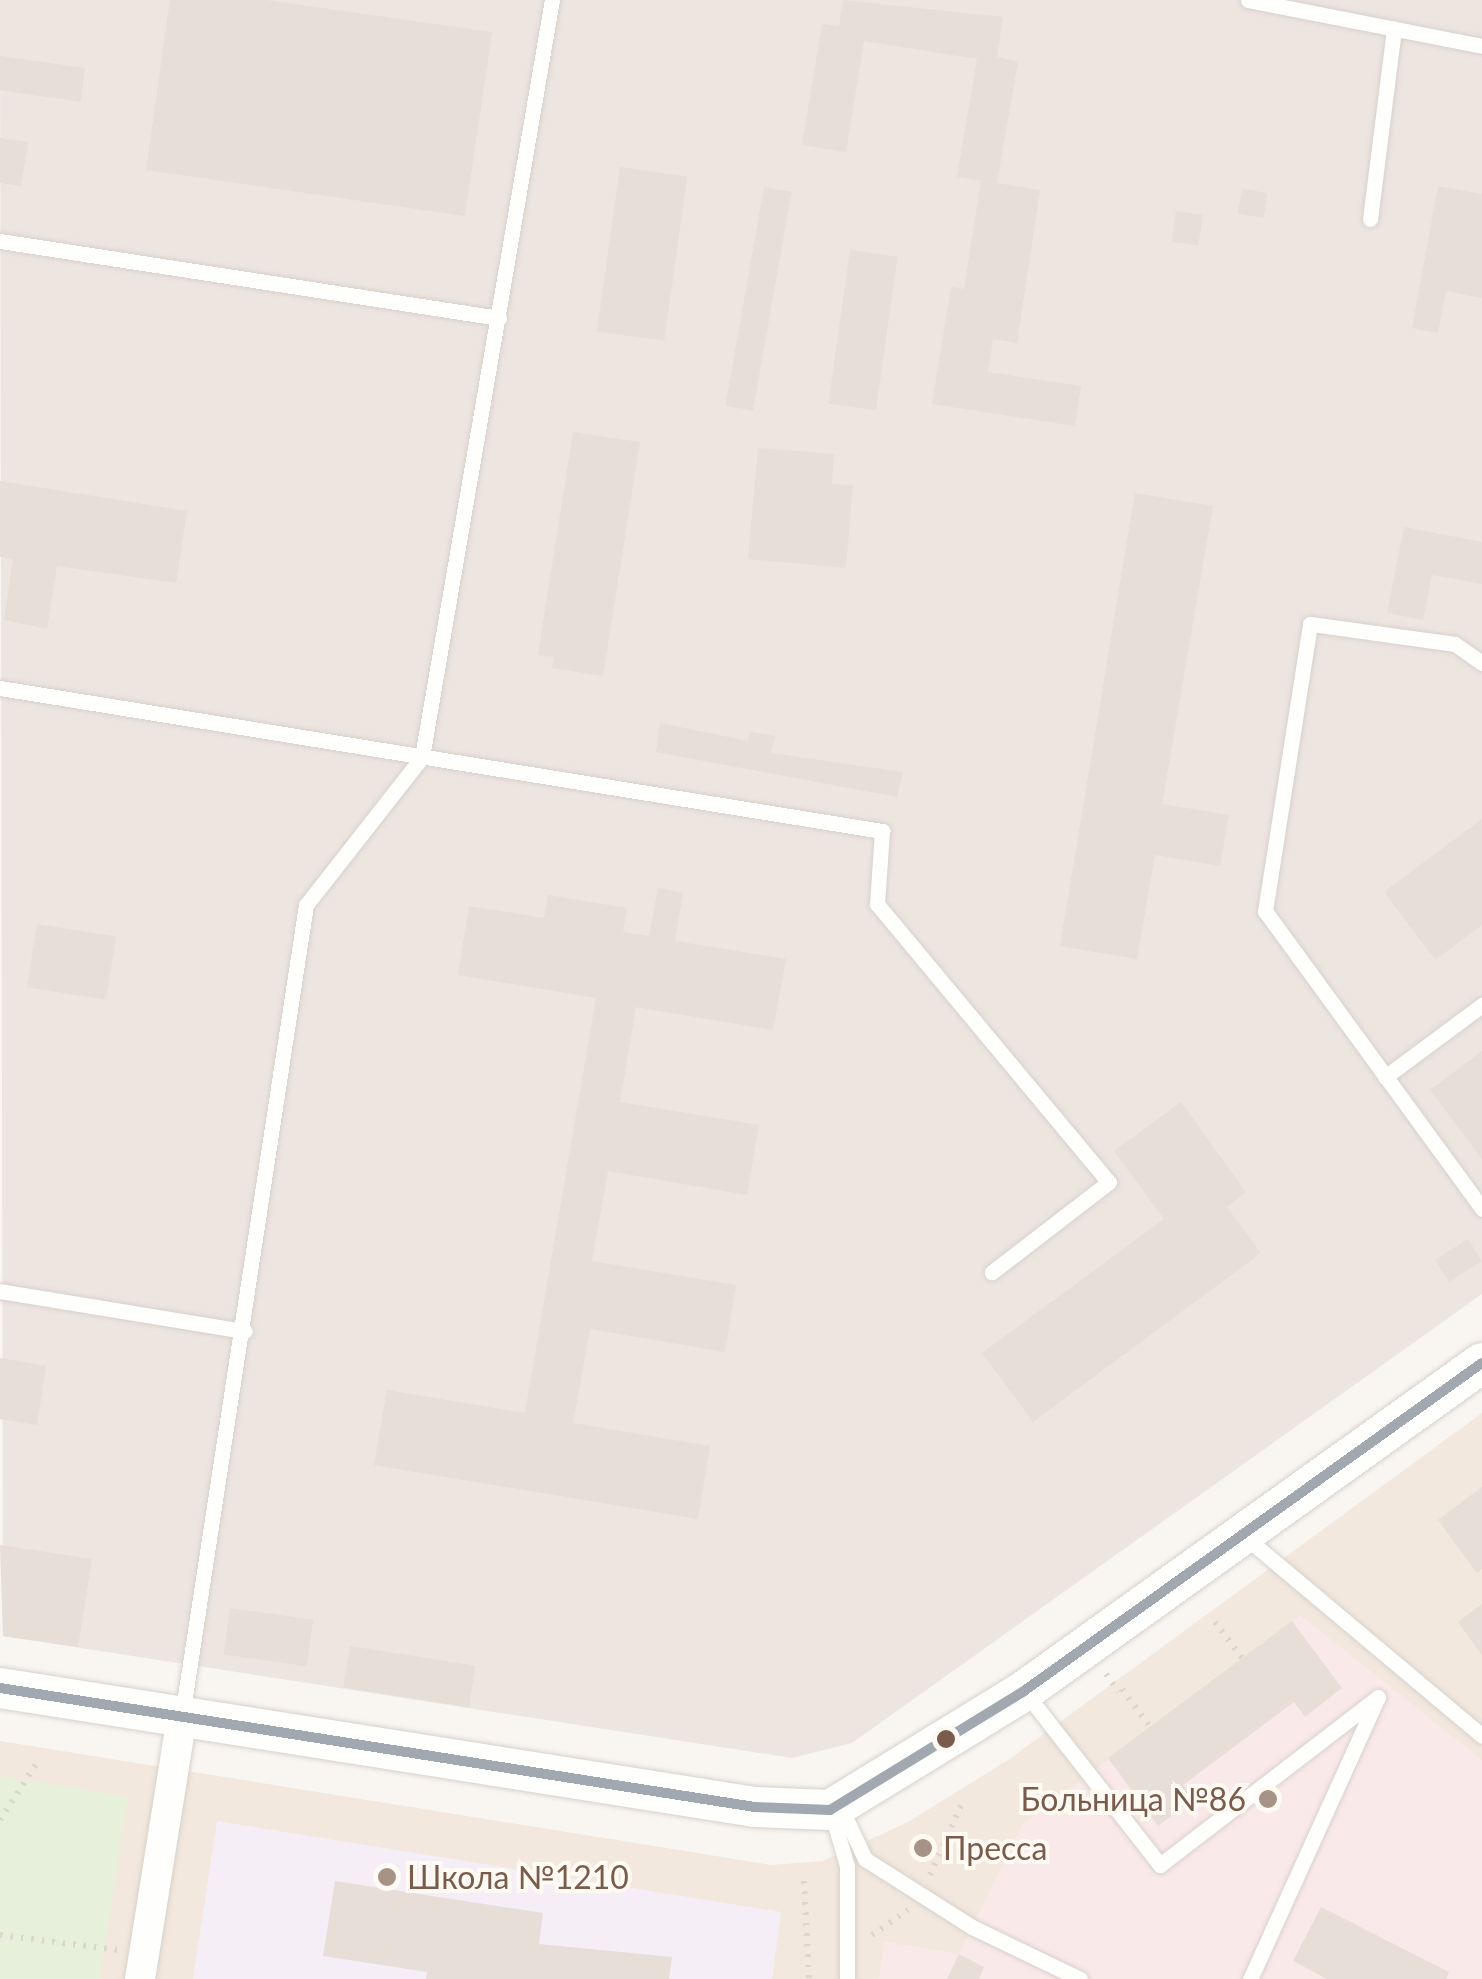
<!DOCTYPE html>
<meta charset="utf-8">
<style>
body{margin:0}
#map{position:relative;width:1482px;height:1979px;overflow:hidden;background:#f9f5f0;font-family:Lato,sans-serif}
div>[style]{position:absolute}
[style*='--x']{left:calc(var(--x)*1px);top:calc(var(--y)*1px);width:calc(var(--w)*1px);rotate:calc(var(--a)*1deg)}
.residential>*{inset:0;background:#f2e8de}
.industrial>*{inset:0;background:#ede5e0}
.education>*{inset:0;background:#f6eef6}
.medical>*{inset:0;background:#fae9e9}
.green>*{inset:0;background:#e7f0db}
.building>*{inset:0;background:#e6ded7;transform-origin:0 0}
.path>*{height:6px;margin-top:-3px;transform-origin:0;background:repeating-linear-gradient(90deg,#dcd5d0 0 2.5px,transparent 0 10.5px)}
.roads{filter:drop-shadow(0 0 2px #d7d1cb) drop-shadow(0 0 2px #d7d1cb)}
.service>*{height:15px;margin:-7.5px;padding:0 7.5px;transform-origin:7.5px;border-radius:7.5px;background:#fefefd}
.minor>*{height:30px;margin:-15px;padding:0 15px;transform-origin:15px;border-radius:15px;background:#fefefd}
.tertiary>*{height:40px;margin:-20px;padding:0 20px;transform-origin:20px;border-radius:20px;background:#fefefd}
.bus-1>*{height:10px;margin:-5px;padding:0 5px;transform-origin:5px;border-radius:5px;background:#a2a8af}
.dots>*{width:28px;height:28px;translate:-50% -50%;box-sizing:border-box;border:5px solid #fffaf3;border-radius:50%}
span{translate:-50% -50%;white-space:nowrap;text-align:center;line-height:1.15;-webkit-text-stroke:8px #fffaf3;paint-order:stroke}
.poi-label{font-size:32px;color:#7a5c4d}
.right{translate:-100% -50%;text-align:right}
.left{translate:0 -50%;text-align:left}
</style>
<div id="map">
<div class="residential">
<i style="clip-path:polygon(1482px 1413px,1482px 1979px,0 1979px,0 1741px,772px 1865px,823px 1861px,908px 1822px,1008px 1760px)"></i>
</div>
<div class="industrial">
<i style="clip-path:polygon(0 0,1482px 0,1482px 1294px,852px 1743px,792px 1758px,3px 1636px)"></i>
</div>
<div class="education">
<i style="clip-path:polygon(217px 1821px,781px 1912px,772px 1979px,193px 1979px)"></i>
</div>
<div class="medical">
<i style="clip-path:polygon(1300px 1615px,1482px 1760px,1482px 1979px,879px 1979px,884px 1942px,959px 1954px,1022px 1825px)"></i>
</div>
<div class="green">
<i style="clip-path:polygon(0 1776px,128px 1797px,99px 1979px,0 1979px)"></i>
</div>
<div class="building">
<i style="clip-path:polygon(170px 0,266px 0,492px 32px,465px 216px,146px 170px)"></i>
<i style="clip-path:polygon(843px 0,1003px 17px,997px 57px,1018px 61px,997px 183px,1040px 190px,1017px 343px,993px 339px,988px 372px,1081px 386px,1075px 426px,932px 404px,951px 287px,964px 289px,981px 181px,957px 177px,977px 59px,864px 41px,846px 152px,802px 145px,822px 24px,839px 26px)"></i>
<i style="left:0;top:56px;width:86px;height:34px;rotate:8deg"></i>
<i style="clip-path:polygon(0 138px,28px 142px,21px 186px,0 183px)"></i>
<i style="left:620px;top:167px;width:68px;height:166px;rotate:8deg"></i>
<i style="clip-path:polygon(1438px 186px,1482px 194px,1482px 298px,1446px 291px,1438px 333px,1412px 328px)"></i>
<i style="left:764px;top:187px;width:28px;height:222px;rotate:10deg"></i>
<i style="left:1242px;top:189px;width:26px;height:25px;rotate:9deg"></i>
<i style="left:1176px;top:211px;width:27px;height:31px;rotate:8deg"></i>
<i style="left:850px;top:250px;width:48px;height:155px;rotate:8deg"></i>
<i style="clip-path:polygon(573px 432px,640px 442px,603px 676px,552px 668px,554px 657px,538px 655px)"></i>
<i style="clip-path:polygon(758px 448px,834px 454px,832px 484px,853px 485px,846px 568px,748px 559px)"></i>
<i style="clip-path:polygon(0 481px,187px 511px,176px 583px,57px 566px,47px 629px,4px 620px,13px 559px,0 557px)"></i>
<i style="clip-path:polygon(1135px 493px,1213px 506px,1162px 804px,1229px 815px,1220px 866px,1155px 855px,1137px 959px,1060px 946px)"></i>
<i style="clip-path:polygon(1404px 527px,1482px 542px,1482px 584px,1432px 575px,1423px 620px,1387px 613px)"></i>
<i style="clip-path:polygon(660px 723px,748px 741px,750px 732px,775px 736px,771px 753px,903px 772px,897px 797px,656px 752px)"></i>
<i style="clip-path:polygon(1482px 819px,1482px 925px,1435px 960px,1384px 892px)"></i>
<i style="clip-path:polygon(658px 888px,683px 893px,675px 941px,786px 959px,773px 1030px,636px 1007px,620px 1102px,759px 1125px,747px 1195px,608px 1171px,592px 1261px,736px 1285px,725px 1352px,590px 1329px,573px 1423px,710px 1446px,698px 1519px,374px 1465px,387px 1390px,525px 1413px,596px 998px,458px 975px,469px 906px,544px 918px,548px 895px,627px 908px,623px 932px,649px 936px)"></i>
<i style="left:37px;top:924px;width:80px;height:64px;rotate:9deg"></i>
<i style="clip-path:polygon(1482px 1051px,1482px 1159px,1430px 1090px)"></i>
<i style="clip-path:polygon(1181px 1102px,1246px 1192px,1227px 1207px,1261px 1253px,1033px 1422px,982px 1353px,1164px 1219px,1114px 1151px)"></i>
<i style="left:1468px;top:1239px;width:26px;height:39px;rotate:58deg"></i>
<i style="clip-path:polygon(0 1358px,46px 1366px,37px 1425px,0 1419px)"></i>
<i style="clip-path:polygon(1482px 1487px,1482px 1569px,1477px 1573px,1438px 1520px)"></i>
<i style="clip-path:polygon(0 1545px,92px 1559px,78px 1647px,3px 1636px)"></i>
<i style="clip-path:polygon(1482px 1604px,1482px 1655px,1458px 1622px)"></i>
<i style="left:230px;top:1608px;width:84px;height:47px;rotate:8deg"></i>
<i style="clip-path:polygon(1292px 1621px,1342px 1688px,1305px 1717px,1294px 1702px,1183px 1785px,1194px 1799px,1158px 1826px,1108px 1758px)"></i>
<i style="left:350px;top:1646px;width:127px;height:42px;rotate:9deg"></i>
<i style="clip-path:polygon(335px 1881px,543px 1913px,539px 1944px,672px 1957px,669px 1979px,426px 1979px,427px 1972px,323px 1956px)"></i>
<i style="clip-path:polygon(1321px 1907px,1449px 1972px,1446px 1979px,1327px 1979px,1293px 1961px)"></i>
<i style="clip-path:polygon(959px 1954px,984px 1967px,979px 1979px,947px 1979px)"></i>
</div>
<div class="path">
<i style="--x:1215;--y:1622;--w:45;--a:53.1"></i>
<i style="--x:1106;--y:1674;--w:22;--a:54"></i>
<i style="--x:1122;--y:1689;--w:47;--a:53.6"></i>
<i style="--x:0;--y:1820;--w:70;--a:-57.2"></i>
<i style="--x:930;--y:1875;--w:79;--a:-66"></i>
<i style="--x:804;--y:1881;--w:98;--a:87.1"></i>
<i style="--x:0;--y:1935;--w:119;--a:7.2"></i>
<i style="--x:872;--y:1935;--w:44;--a:-34.8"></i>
</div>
<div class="roads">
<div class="service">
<i style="--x:1248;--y:0;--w:238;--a:11.1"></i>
<i style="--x:1370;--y:219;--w:192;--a:-82.8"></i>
<i style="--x:0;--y:241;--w:505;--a:8.77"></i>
<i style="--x:1482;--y:663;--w:33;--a:-145"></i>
<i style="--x:1455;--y:644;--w:146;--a:-172.1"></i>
<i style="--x:1310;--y:624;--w:291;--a:98.9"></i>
<i style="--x:1265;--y:911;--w:369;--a:53.9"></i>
<i style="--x:0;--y:688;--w:894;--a:9.21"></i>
<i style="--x:882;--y:831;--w:73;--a:93.9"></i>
<i style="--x:877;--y:904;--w:362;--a:50.2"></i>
<i style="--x:1109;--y:1182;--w:148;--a:142.4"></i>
<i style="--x:1385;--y:1077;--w:121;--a:-36.6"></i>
<i style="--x:0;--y:1291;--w:248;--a:9.3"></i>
<i style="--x:1244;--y:1536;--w:311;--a:40"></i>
<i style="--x:1024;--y:1691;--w:221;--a:52"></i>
<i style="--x:1160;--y:1865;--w:275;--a:-37.6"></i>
<i style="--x:1378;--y:1697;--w:310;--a:114.4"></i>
<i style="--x:182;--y:1716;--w:820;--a:-81.31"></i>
<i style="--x:306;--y:905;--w:188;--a:-51.9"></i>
<i style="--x:422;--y:757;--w:768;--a:-80.26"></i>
<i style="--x:840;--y:1806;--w:59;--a:64.7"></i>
<i style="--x:865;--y:1859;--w:127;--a:32.4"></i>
<i style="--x:972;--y:1927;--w:120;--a:25.7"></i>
<i style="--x:831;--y:1811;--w:57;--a:73.8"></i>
<i style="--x:847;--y:1866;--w:113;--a:90"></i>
</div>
<div class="minor">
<i style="--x:140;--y:1979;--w:266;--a:-80.9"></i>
</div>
<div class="tertiary">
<i style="--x:0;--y:1688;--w:764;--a:8.96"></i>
<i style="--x:755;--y:1807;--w:75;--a:2.3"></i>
<i style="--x:830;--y:1810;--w:228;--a:-31.5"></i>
<i style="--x:1024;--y:1691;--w:563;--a:-35.61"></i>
</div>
</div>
<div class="bus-1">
<i style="--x:0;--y:1688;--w:764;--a:8.96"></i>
<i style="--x:755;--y:1807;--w:75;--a:2.3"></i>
<i style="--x:830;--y:1810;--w:228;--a:-31.5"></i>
<i style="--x:1024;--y:1691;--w:563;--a:-35.61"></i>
</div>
<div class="dots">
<i style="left:946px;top:1739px;background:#7a5c4d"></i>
<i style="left:1268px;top:1799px;background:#a69286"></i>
<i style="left:923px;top:1848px;background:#a69286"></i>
<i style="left:387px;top:1877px;background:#a69286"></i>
</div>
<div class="poi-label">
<span class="right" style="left:1246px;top:1799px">Больница №86</span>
<span class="left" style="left:943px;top:1848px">Пресса</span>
<span class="left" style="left:407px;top:1877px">Школа №1210</span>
</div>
</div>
